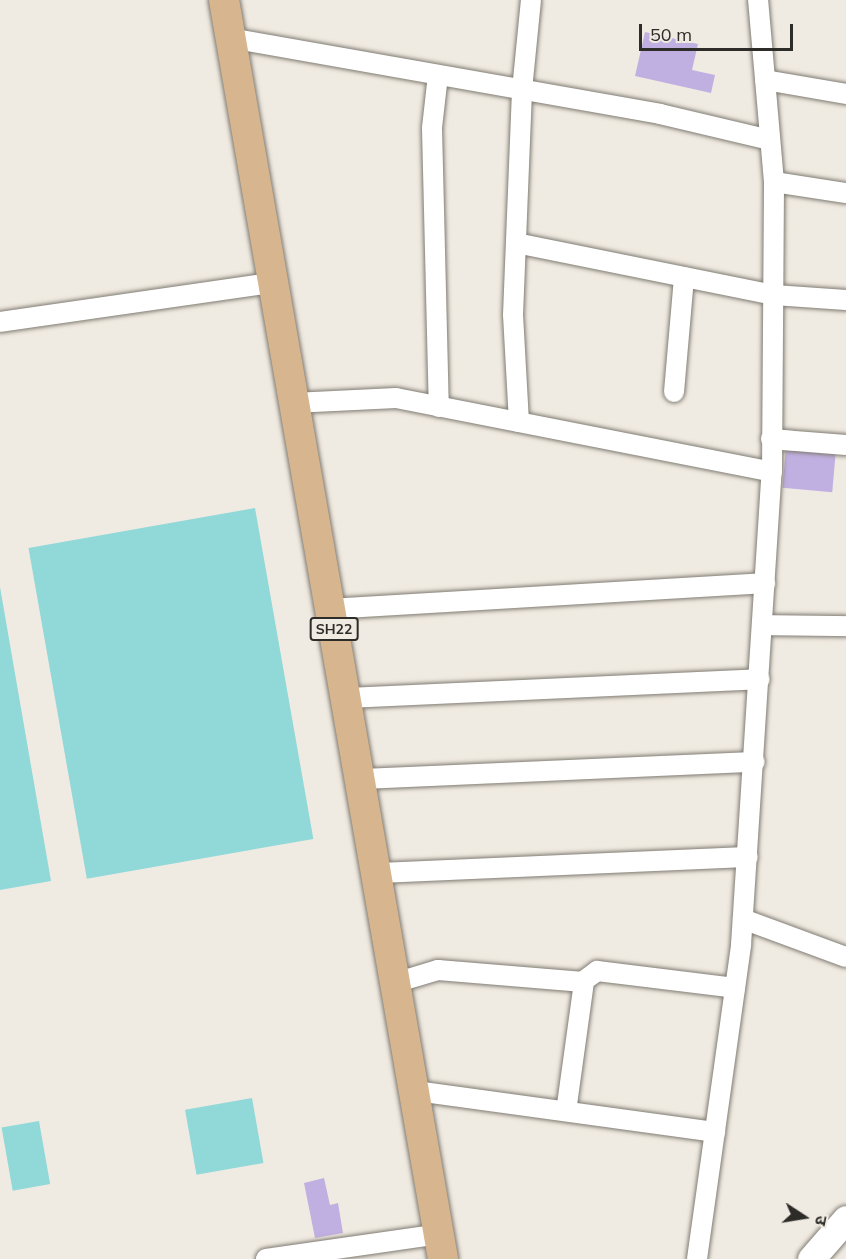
<!DOCTYPE html>
<meta charset="utf-8">
<style>
body{margin:0}
#map{position:relative;width:846px;height:1259px;overflow:hidden;background:#f0ebe2;font-family:Mulish,"Noto Sans Devanagari",sans-serif}
div>[style]{position:absolute}
[style*='--x']{left:calc(var(--x)*1px);top:calc(var(--y)*1px);width:calc(var(--w)*1px);rotate:calc(var(--a)*1deg)}
.water>*{inset:0;background:#91d8d9;transform-origin:0 0}
.building>*{inset:0;background:#c0b0e1;transform-origin:0 0}
.roads{filter:drop-shadow(0 0 2px #807c73) drop-shadow(0 0 2px #807c73)}
.street>*{height:20px;margin:-10px;padding:0 10px;transform-origin:10px;border-radius:10px;background:#fff}
.secondary>*{height:27px;margin:-13.5px;padding:0 13.5px;transform-origin:13.5px;border-radius:13.5px;background:#fff}
.primary>*{height:30px;margin:-15px;padding:0 15px;transform-origin:15px;border-radius:15px;background:#d7b68f}
span{translate:-50% -50%;white-space:nowrap;text-align:center;line-height:1.15;-webkit-text-stroke:6px #f0ebe2;paint-order:stroke}
.shield-label span{padding:2px 4px;background:#f0ebe2;border:2px solid;border-radius:4px;-webkit-text-stroke-width:0}
.shield-label{font-size:14px;color:#2e2c28;font-weight:700}
.north{position:absolute;left:774px;top:1187px;width:60px;height:60px;-webkit-text-stroke:4px #f0ebe2;paint-order:stroke;rotate:102deg;font-size:16px;font-weight:700;line-height:24px;text-align:center;color:#2e2c28}
.north::after{content:'';display:block;margin:auto;width:21px;height:27px;background:#2e2c28;clip-path:polygon(50% 0,100% 100%,50% 72%,0 100%)}
.scale{position:absolute;left:639px;top:24px;width:154px;height:27px;box-sizing:border-box;border:3px solid #2e2c28;border-top:0;padding-left:8px;font-size:18px;line-height:21px;white-space:nowrap;color:#2e2c28;-webkit-text-stroke:4px #f0ebe2;paint-order:stroke}
</style>
<div id="map">
<div class="water">
<i style="left:255px;top:508px;width:336px;height:230px;rotate:80deg"></i>
<i style="clip-path:polygon(0 587px,51px 881px,0 890px)"></i>
<i style="left:252px;top:1098px;width:66px;height:68px;rotate:80deg"></i>
<i style="left:39px;top:1121px;width:64px;height:38px;rotate:80deg"></i>
</div>
<div class="building">
<i style="clip-path:polygon(645px 32px,698px 44px,692px 70px,715px 75px,711px 93px,635px 76px)"></i>
<i style="left:786px;top:447px;width:50px;height:41px;rotate:5deg"></i>
<i style="clip-path:polygon(324px 1178px,330px 1205px,338px 1203px,343px 1233px,315px 1238px,304px 1183px)"></i>
</div>
<div class="roads">
<div class="street">
<i style="--x:230;--y:38;--w:437;--a:10"></i>
<i style="--x:660;--y:114;--w:113;--a:13.3"></i>
<i style="--x:438;--y:75;--w:53;--a:96.5"></i>
<i style="--x:432;--y:128;--w:279;--a:88.6"></i>
<i style="--x:765;--y:80;--w:82;--a:9.8"></i>
<i style="--x:774;--y:182;--w:73;--a:8.7"></i>
<i style="--x:516;--y:243;--w:263;--a:11.4"></i>
<i style="--x:774;--y:295;--w:72;--a:4"></i>
<i style="--x:0;--y:322;--w:274;--a:-8.2"></i>
<i style="--x:674;--y:392;--w:115;--a:-85"></i>
<i style="--x:293;--y:403;--w:103;--a:-2.8"></i>
<i style="--x:396;--y:398;--w:383;--a:11.1"></i>
<i style="--x:519;--y:422;--w:107;--a:-93.2"></i>
<i style="--x:513;--y:315;--w:225;--a:-87.7"></i>
<i style="--x:522;--y:90;--w:90;--a:-84.3"></i>
<i style="--x:771;--y:439;--w:75;--a:4.6"></i>
<i style="--x:330;--y:609;--w:436;--a:-3.4"></i>
<i style="--x:763;--y:625;--w:83;--a:0.7"></i>
<i style="--x:346;--y:698;--w:414;--a:-2.6"></i>
<i style="--x:361;--y:779;--w:394;--a:-2.5"></i>
<i style="--x:378;--y:873;--w:370;--a:-2.5"></i>
<i style="--x:743;--y:919;--w:110;--a:20.3"></i>
<i style="--x:398;--y:982;--w:42;--a:-16.7"></i>
<i style="--x:438;--y:970;--w:146;--a:4.7"></i>
<i style="--x:584;--y:982;--w:130;--a:97.9"></i>
<i style="--x:582;--y:982;--w:19;--a:-36"></i>
<i style="--x:597;--y:971;--w:139;--a:7"></i>
<i style="--x:416;--y:1091;--w:302;--a:7.8"></i>
<i style="--x:266;--y:1259;--w:175;--a:-8.2"></i>
<i style="--x:697;--y:1259;--w:317;--a:-82"></i>
<i style="--x:741;--y:945;--w:474;--a:-86.3"></i>
<i style="--x:772;--y:472;--w:290;--a:-89.6"></i>
<i style="--x:774;--y:182;--w:183;--a:-95"></i>
</div>
<div class="secondary">
<i style="--x:811;--y:1259;--w:53;--a:-48.8"></i>
</div>
<div class="primary">
<i style="--x:224;--y:0;--w:1278;--a:80.13"></i>
</div>
</div>
<div class="shield-label">
<span style="left:334px;top:629px">SH22</span>
</div>
<div class="north">उ</div>
<div class="scale">50 m</div>
</div>
